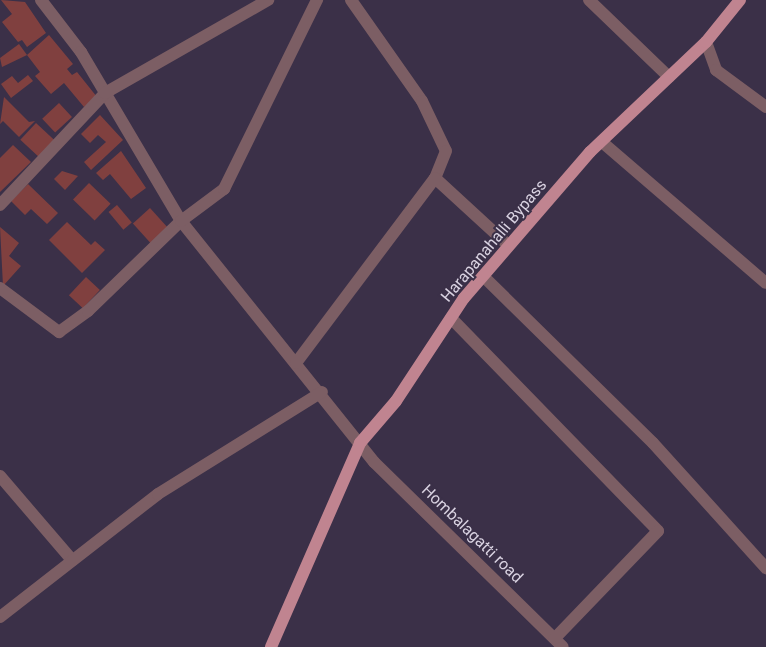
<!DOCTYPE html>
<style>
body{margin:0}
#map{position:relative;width:766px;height:647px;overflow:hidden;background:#3b3048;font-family:Roboto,sans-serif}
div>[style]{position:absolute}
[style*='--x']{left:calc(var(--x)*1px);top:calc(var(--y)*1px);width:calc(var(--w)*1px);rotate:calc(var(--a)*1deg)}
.building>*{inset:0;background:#80403f;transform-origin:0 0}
.minor>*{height:12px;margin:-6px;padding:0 6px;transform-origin:6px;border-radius:6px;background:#7c5e64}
.major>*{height:12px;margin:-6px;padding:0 6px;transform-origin:6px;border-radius:6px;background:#c08490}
span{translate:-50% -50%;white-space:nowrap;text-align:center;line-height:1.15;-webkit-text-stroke:4px #3b3048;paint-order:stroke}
.street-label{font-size:16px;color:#d9d2e1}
</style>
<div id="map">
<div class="building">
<i style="clip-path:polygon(1px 0,25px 2px,46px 33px,27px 47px,22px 40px,18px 42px,2px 22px,12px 14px)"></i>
<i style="clip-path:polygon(49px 35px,73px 64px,67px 69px,72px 75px,77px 72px,97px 97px,84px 107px,64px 83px,51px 94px,35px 76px,40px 72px,27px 55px)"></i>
<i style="clip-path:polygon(19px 44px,27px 55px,2px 67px,0 58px)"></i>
<i style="clip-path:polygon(28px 75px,33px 81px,11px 98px,1px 84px,12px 76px,18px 83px)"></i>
<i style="clip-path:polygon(4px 97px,29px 122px,35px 121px,19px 137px,3px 121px,0 124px)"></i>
<i style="left:59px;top:103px;width:19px;height:23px;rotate:47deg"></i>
<i style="clip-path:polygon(100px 115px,123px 140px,91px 170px,84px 162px,106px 142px,98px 135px,90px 143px,81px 134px)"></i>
<i style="left:36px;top:123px;width:25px;height:23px;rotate:43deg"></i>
<i style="clip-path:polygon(13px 145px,31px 162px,0 192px,0 158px)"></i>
<i style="clip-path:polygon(121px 151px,146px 188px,131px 199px,110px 174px,103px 180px,96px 173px)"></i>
<i style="clip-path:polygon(62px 171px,78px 176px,65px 190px,54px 179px)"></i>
<i style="left:89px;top:183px;width:30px;height:23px;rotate:44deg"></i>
<i style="clip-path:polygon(28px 184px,58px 213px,47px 224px,31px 209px,25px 215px,11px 201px)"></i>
<i style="left:117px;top:205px;width:23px;height:11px;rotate:50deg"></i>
<i style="left:150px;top:208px;width:28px;height:23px;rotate:48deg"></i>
<i style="clip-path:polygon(67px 222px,91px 245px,95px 241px,105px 250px,82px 273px,49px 240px)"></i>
<i style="clip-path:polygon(0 227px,19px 243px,9px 256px,21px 266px,3px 286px)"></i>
<i style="left:86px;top:277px;width:19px;height:25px;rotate:43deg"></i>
</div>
<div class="minor">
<i style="--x:41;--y:0;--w:66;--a:52.4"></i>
<i style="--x:81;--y:52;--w:196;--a:59.4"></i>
<i style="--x:181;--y:221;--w:309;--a:51.3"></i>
<i style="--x:374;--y:462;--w:264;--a:44.4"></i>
<i style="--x:351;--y:0;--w:123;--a:54.9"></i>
<i style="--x:422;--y:101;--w:55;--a:64.4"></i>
<i style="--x:446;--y:151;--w:29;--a:112"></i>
<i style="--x:435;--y:178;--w:100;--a:42.6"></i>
<i style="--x:589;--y:0;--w:111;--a:43.9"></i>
<i style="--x:706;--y:42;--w:30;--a:70"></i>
<i style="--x:716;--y:70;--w:62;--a:36.5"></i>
<i style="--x:602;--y:142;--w:216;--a:40.7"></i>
<i style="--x:0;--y:205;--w:154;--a:-46.8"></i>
<i style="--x:105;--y:93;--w:188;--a:-29.7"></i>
<i style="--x:483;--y:276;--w:238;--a:44.5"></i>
<i style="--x:653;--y:443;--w:169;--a:47.9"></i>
<i style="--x:0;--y:288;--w:74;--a:36.7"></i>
<i style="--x:59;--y:332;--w:36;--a:-36"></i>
<i style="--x:88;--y:311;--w:129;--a:-44.1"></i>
<i style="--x:181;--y:221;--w:54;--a:-36.7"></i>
<i style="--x:224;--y:189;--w:211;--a:-63.8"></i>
<i style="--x:451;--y:318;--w:297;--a:45.8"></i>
<i style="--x:658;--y:531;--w:149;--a:133.9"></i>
<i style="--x:296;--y:363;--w:231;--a:-53.1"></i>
<i style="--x:0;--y:476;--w:111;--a:49.4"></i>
<i style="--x:0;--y:617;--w:200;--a:-37.9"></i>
<i style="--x:158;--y:494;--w:193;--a:-31.9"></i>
</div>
<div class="major">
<i style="--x:271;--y:647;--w:223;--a:-66.4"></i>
<i style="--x:360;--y:443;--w:55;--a:-49.4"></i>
<i style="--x:396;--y:401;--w:123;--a:-56.6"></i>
<i style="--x:464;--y:298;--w:193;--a:-49.2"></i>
<i style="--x:590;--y:152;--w:160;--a:-43.5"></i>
<i style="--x:706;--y:42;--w:54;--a:-51"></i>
</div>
<div class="street-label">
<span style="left:494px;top:241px;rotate:-50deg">Harapanahalli Bypass</span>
<span style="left:472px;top:534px;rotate:44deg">Hombalagatti road</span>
</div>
</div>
